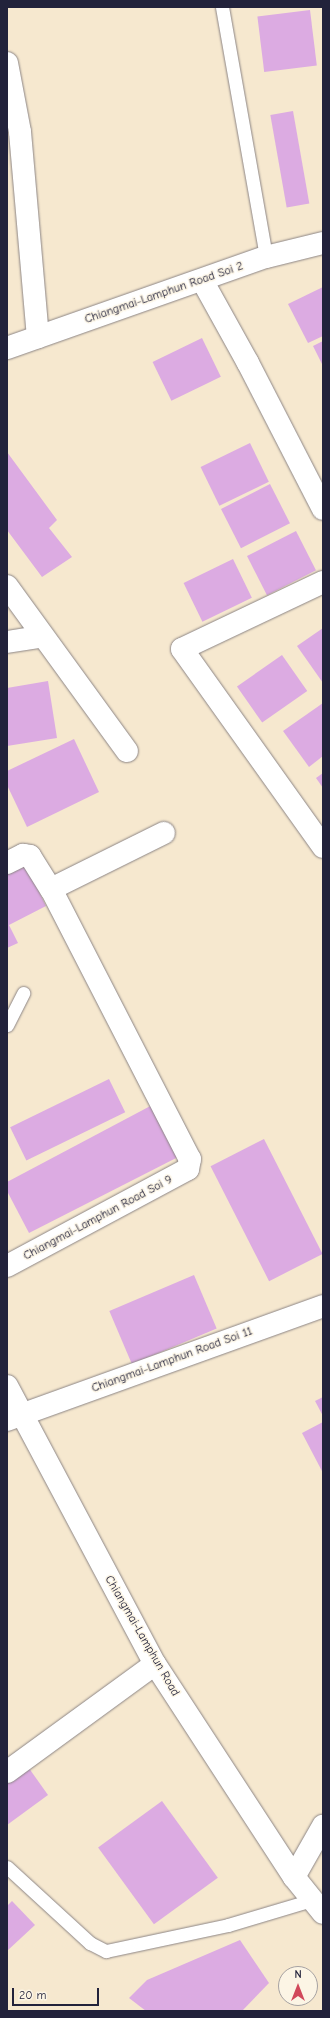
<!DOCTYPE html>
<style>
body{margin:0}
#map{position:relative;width:330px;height:2018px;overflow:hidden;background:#f6e8cf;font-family:"Comic Neue",sans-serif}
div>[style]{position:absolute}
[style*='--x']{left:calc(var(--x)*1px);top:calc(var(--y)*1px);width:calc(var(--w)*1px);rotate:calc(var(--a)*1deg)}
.building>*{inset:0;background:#dcabe2;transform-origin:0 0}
.roads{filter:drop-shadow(0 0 1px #8c8585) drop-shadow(0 0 1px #8c8585)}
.lane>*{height:13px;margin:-6.5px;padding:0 6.5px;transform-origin:6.5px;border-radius:6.5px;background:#fff}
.street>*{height:22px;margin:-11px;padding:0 11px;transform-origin:11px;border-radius:11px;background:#fff}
.secondary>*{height:22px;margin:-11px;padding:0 11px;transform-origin:11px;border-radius:11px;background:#fff}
span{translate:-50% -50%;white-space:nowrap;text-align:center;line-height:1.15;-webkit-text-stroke:3px #fcf5e5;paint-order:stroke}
.street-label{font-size:12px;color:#22223b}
.frame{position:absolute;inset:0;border:8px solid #22223b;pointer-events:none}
.north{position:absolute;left:278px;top:1966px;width:40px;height:40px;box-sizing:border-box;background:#fcf5e5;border:1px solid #a5a1a1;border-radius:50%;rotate:0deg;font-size:11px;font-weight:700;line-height:16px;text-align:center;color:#22223b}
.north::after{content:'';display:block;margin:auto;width:14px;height:18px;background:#d1495b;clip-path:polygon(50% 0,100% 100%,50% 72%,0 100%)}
.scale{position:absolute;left:12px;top:1988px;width:87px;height:18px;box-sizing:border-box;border:2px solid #22223b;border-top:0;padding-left:5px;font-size:12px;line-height:14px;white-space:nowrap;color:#22223b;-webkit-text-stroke:3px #fcf5e5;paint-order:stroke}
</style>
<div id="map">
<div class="building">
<i style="left:310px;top:10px;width:56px;height:53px;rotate:83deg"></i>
<i style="left:293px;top:111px;width:94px;height:23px;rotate:80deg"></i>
<i style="clip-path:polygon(323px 287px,323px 336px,308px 343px,288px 304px)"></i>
<i style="left:202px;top:338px;width:43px;height:55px;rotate:64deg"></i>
<i style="clip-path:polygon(323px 341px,323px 366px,313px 346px)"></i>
<i style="left:250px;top:443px;width:43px;height:55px;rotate:64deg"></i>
<i style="clip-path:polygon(7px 452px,57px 520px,49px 528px,72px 557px,42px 577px,7px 530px)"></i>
<i style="left:270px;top:484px;width:44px;height:55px;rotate:63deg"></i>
<i style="left:296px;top:531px;width:44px;height:55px;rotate:63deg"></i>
<i style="left:233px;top:559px;width:43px;height:55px;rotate:64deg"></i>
<i style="clip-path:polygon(323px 628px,323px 683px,297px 646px)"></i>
<i style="left:282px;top:655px;width:44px;height:55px;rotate:55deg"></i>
<i style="clip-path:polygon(48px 681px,57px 738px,7px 746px,7px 688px)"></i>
<i style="clip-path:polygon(323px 703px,323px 756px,309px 767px,283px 731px)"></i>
<i style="clip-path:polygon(74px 739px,99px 792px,27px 827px,7px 785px,7px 771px)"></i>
<i style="clip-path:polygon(323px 773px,323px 788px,316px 778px)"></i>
<i style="clip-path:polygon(25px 863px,46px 906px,9px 925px,18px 943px,7px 948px,7px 872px)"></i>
<i style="left:109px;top:1079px;width:37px;height:110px;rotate:64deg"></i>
<i style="clip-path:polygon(156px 1103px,184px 1154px,29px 1233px,7px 1191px,7px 1182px)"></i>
<i style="left:264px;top:1139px;width:129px;height:60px;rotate:63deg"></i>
<i style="left:194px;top:1275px;width:58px;height:92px;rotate:67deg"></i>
<i style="clip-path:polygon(323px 1397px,323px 1416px,315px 1401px)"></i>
<i style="clip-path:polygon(323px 1422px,323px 1473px,302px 1433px)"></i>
<i style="clip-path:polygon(26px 1764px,48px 1795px,7px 1825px,7px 1778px)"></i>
<i style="left:162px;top:1801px;width:95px;height:79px;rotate:54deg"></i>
<i style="clip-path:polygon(12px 1901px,35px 1925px,7px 1951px,7px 1906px)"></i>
<i style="clip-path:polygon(240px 1940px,269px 1983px,242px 2011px,146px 2011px,129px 1998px,147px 1980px)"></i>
</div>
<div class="roads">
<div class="lane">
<i style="--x:222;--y:7;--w:254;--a:80"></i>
<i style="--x:7;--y:1025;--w:36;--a:-63"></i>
<i style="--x:7;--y:1867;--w:113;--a:42.5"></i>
<i style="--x:90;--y:1943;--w:18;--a:27"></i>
<i style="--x:106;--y:1951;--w:125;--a:-12"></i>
<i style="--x:228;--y:1925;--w:88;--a:-16.6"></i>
</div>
<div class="street">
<i style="--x:7;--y:63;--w:70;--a:79.3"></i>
<i style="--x:20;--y:132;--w:206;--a:85"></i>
<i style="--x:202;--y:280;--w:95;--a:61"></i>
<i style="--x:248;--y:363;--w:164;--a:62.8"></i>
<i style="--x:7;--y:348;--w:275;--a:-19.4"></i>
<i style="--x:266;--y:257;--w:59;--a:-13.8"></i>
<i style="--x:323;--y:582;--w:156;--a:154.6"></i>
<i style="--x:182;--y:649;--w:243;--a:54.5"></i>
<i style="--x:7;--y:586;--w:204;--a:54"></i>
<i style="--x:7;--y:642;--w:36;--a:-9"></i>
<i style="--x:7;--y:863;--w:18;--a:-27"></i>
<i style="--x:23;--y:855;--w:7;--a:8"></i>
<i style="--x:30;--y:856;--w:39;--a:58"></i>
<i style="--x:51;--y:889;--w:304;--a:62.8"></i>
<i style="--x:190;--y:1159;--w:10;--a:101"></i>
<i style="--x:188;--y:1169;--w:205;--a:151.8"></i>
<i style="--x:51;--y:889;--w:126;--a:-26.4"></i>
<i style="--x:7;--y:1420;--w:336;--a:-19.8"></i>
<i style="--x:7;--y:1772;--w:183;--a:-36.1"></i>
<i style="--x:294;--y:1877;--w:59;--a:-60.4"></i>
</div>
<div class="secondary">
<i style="--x:7;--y:1386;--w:315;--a:62"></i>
<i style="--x:155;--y:1664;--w:254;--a:56.9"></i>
<i style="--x:294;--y:1877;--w:46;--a:51.1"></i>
</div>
</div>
<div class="street-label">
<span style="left:164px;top:293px;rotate:-19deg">Chiangmai-Lamphun Road Soi 2</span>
<span style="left:98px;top:1218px;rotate:-28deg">Chiangmai-Lamphun Road Soi 9</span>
<span style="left:172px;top:1360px;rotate:-20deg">Chiangmai-Lamphun Road Soi 11</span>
<span style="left:142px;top:1636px;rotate:60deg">Chiangmai-Lamphun Road</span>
</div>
<div class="frame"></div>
<div class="north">N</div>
<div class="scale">20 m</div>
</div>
